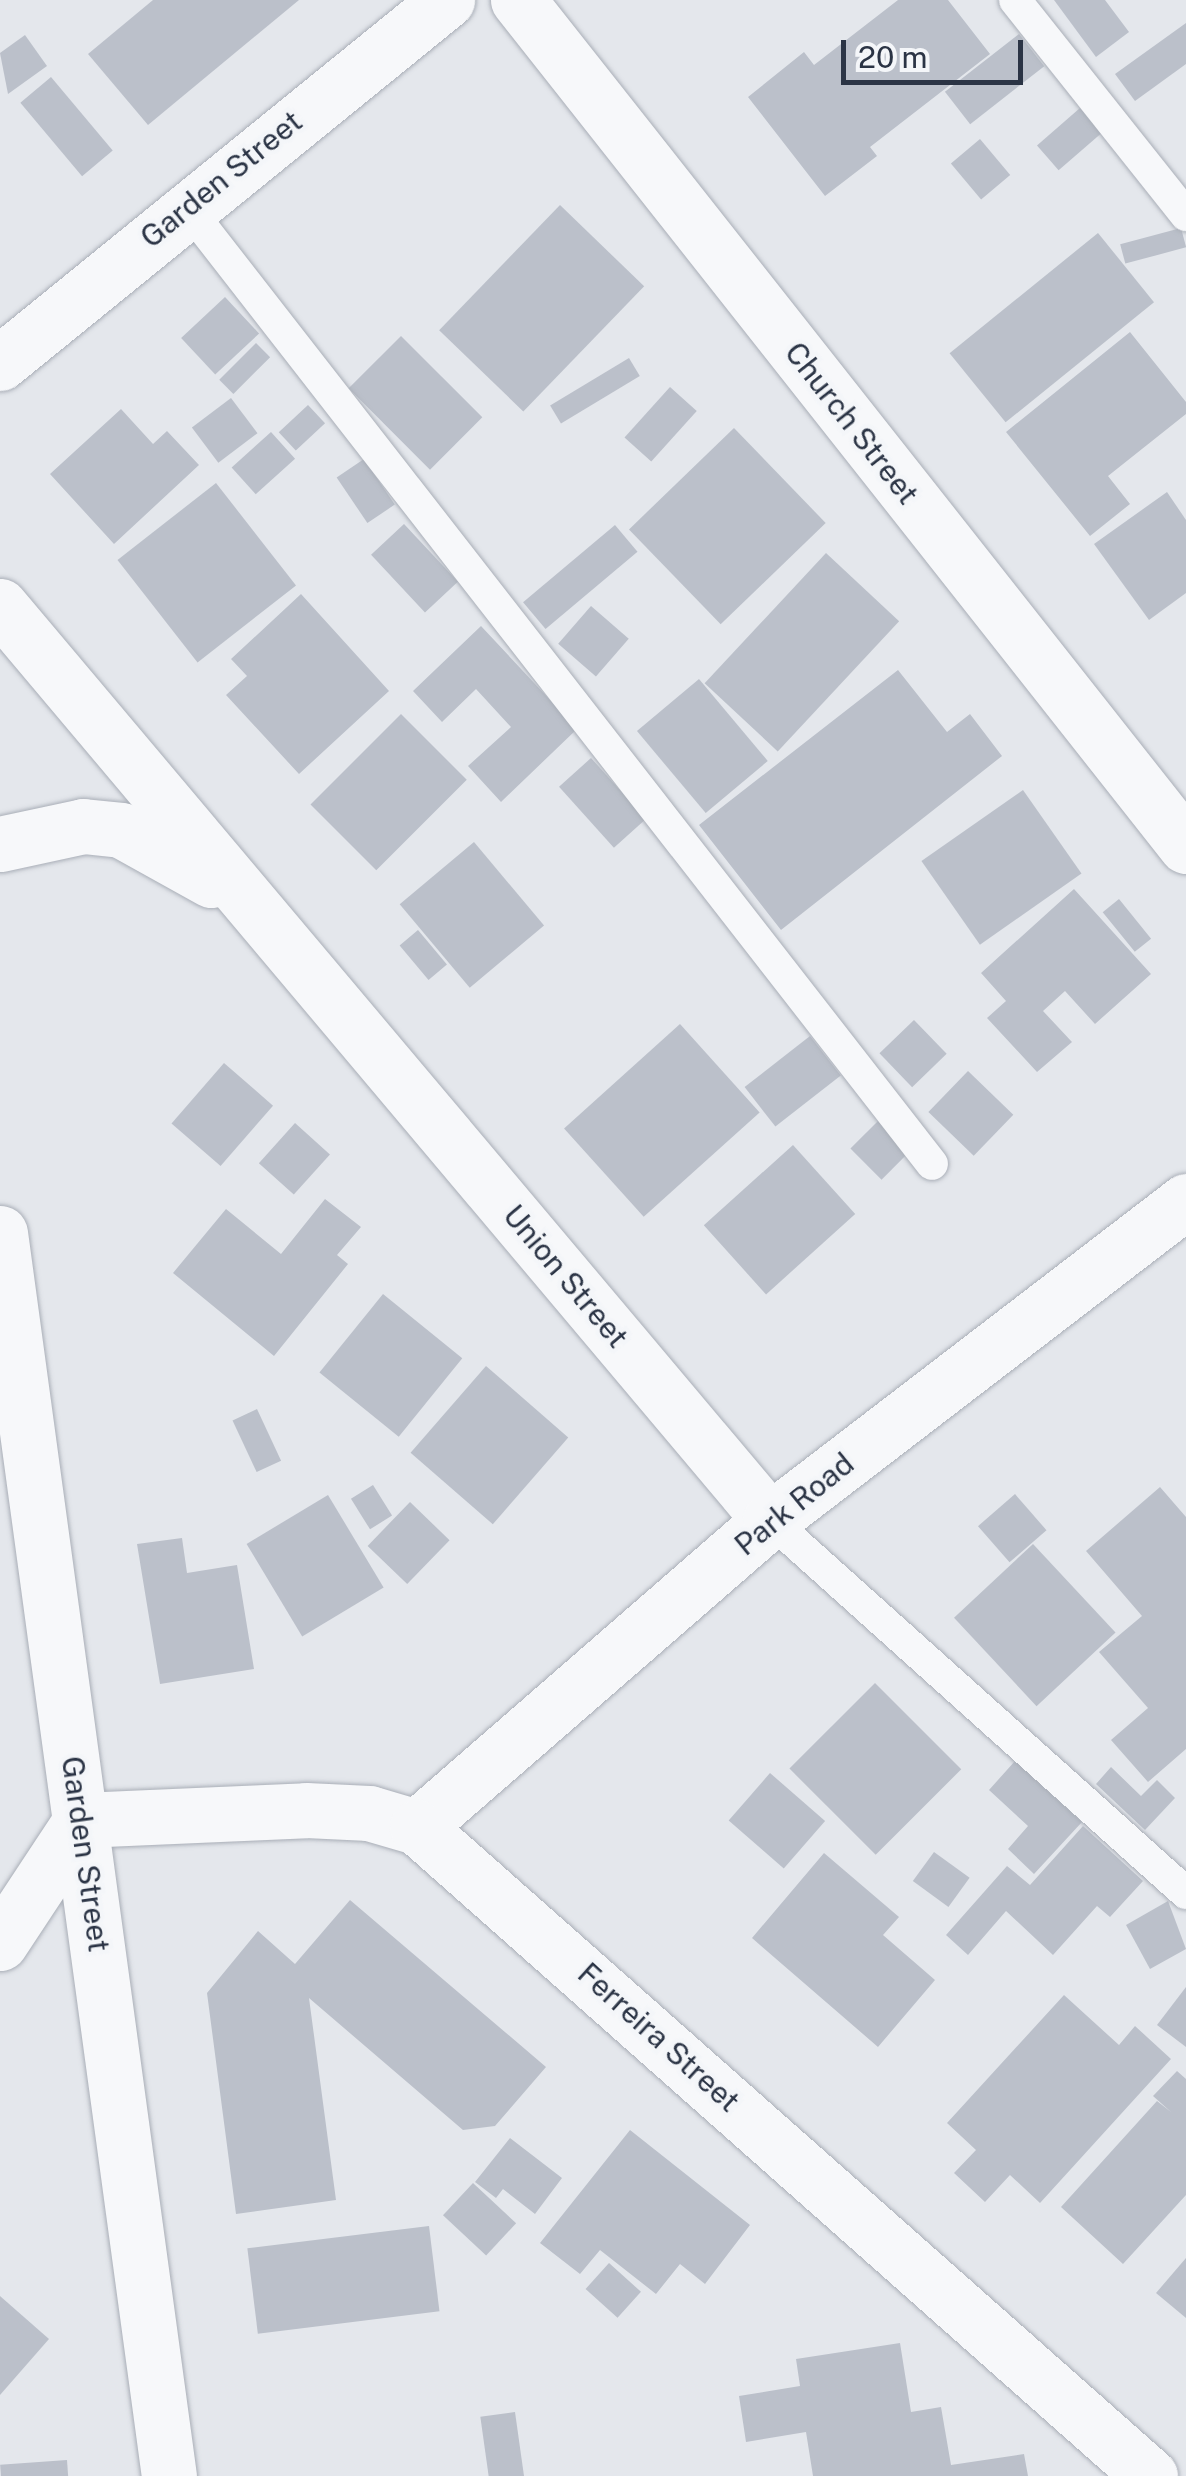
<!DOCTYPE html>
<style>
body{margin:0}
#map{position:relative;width:1186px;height:2476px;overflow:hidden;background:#e4e7ec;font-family:"Public Sans",sans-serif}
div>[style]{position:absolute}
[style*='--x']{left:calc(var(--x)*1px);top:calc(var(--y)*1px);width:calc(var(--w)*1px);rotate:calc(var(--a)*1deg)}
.building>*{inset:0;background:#bbc0ca;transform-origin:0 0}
.roads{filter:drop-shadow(0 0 2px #a9aeb7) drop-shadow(0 0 2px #a9aeb7)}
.service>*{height:32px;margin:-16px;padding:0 16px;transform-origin:16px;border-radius:16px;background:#f7f8fa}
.minor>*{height:55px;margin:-27.5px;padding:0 27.5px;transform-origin:27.5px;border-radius:27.5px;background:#f7f8fa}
.tertiary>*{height:55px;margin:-27.5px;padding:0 27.5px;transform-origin:27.5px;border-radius:27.5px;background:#f7f8fa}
span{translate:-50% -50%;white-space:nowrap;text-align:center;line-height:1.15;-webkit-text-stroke:9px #f4f6f9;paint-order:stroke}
.street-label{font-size:30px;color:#2b3445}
.scale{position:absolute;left:841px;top:40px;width:182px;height:45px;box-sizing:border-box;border:5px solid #2b3445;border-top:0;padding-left:12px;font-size:30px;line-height:35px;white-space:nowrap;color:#2b3445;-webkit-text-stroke:8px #f4f6f9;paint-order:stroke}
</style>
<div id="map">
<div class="building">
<i style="clip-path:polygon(153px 0,299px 0,148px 125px,88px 54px)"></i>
<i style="clip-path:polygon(898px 0,948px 0,990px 54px,870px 147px,877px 156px,825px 196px,748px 97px,804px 52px,814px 65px)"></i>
<i style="clip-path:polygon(1054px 0,1105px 0,1129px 32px,1096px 57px)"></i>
<i style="clip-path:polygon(1186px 23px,1186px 64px,1135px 101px,1115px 74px)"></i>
<i style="left:1019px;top:34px;width:41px;height:94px;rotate:52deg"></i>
<i style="clip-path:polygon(25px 35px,47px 66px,8px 94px,0 53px)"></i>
<i style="left:51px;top:77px;width:96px;height:40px;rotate:50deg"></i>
<i style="left:1080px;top:108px;width:33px;height:57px;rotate:49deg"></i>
<i style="left:980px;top:139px;width:47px;height:38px;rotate:50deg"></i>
<i style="left:560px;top:205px;width:117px;height:174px;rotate:44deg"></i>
<i style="left:1181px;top:228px;width:20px;height:63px;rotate:75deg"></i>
<i style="left:1098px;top:233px;width:89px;height:191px;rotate:51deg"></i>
<i style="left:225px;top:297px;width:50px;height:60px;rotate:47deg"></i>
<i style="clip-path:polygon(1130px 332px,1186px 402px,1186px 414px,1108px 476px,1130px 504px,1090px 536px,1006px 432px)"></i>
<i style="left:401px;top:336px;width:115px;height:74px;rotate:45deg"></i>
<i style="left:256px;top:343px;width:20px;height:52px;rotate:45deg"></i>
<i style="left:629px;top:358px;width:21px;height:92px;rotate:59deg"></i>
<i style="left:670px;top:387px;width:36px;height:68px;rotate:42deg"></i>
<i style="left:231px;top:398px;width:44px;height:49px;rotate:53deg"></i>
<i style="left:308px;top:405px;width:25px;height:40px;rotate:47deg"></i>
<i style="clip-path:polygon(121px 409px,153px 444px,167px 431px,199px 465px,114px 544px,50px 474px)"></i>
<i style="left:734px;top:428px;width:132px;height:146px;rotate:46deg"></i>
<i style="left:271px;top:432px;width:36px;height:53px;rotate:48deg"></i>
<i style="left:364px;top:459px;width:55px;height:33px;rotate:56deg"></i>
<i style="left:216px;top:483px;width:130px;height:125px;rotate:52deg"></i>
<i style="clip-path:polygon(1167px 492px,1186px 520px,1186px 593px,1149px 620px,1094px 544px)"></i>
<i style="left:404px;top:524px;width:79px;height:45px;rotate:47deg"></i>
<i style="left:615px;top:525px;width:35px;height:120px;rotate:50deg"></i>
<i style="left:826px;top:553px;width:100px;height:178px;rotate:43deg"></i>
<i style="clip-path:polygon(301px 594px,389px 691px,299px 774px,226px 695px,247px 676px,231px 659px)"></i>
<i style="left:591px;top:606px;width:50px;height:50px;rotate:41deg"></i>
<i style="clip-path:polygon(481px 626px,577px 729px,501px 802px,468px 766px,511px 727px,476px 689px,442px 722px,413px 691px)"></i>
<i style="clip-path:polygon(898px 670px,947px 732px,970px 714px,1002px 756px,781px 930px,699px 825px)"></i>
<i style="left:699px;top:679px;width:107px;height:81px;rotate:50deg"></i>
<i style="left:401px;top:714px;width:93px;height:128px;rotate:45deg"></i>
<i style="left:591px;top:758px;width:82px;height:43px;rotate:48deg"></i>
<i style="left:1023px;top:790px;width:102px;height:124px;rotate:55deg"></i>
<i style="left:474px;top:842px;width:109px;height:97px;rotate:50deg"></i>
<i style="clip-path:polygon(1074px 889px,1151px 974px,1095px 1024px,1065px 991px,1043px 1011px,1072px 1042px,1037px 1072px,987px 1018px,1006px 1001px,981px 973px)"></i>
<i style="left:1119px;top:899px;width:51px;height:21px;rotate:51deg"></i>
<i style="left:418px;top:930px;width:45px;height:24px;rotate:50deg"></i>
<i style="left:914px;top:1020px;width:47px;height:48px;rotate:46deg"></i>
<i style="left:680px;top:1024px;width:119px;height:156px;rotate:48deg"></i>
<i style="left:810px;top:1036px;width:50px;height:83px;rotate:52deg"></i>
<i style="left:224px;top:1063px;width:65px;height:80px;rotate:41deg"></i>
<i style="left:968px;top:1071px;width:63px;height:57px;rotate:44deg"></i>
<i style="left:878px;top:1121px;width:44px;height:39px;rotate:45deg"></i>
<i style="left:295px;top:1123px;width:47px;height:54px;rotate:42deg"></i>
<i style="left:793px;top:1145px;width:93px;height:120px;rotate:48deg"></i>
<i style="clip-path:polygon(325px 1199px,361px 1227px,337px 1255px,348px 1264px,274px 1356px,173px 1273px,226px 1209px,281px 1254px)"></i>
<i style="left:383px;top:1294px;width:102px;height:101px;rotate:39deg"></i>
<i style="left:486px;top:1366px;width:109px;height:115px;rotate:41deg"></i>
<i style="left:257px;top:1409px;width:57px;height:27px;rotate:65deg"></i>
<i style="left:373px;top:1485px;width:36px;height:26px;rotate:58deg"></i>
<i style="clip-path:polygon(1160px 1487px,1186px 1517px,1186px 1749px,1148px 1782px,1111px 1740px,1148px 1708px,1099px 1652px,1142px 1616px,1086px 1551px)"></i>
<i style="left:1015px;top:1494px;width:48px;height:49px;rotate:49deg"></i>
<i style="left:328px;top:1495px;width:108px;height:95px;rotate:59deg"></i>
<i style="left:410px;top:1502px;width:55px;height:61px;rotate:44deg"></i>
<i style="clip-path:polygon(182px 1538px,187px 1573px,237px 1565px,254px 1669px,160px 1684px,137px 1544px)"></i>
<i style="left:1033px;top:1544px;width:121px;height:108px;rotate:47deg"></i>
<i style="left:875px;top:1683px;width:122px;height:121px;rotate:45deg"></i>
<i style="clip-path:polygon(1015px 1761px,1082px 1822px,1034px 1874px,1008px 1849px,1028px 1826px,989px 1790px)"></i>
<i style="clip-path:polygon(1111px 1767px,1141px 1796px,1157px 1780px,1175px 1798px,1145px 1830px,1096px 1784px)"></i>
<i style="left:770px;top:1773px;width:73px;height:63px;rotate:41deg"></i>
<i style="clip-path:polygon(1083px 1826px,1143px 1881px,1110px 1917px,1097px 1906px,1053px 1955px,1006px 1911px,968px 1955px,946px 1935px,1007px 1866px,1030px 1885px)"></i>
<i style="left:934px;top:1852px;width:44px;height:36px;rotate:36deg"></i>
<i style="clip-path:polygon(824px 1853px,899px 1917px,883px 1935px,935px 1980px,878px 2047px,752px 1938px)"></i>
<i style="clip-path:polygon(350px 1900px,546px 2067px,495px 2126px,463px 2130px,309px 1998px,336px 2200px,236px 2214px,207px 1993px,258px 1931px,295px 1964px)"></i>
<i style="clip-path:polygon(1168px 1901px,1186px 1949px,1150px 1969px,1126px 1925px)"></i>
<i style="clip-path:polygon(1186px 1987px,1186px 2047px,1157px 2025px)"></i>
<i style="clip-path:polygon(1064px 1995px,1119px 2045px,1135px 2026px,1171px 2059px,1040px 2203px,1010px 2175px,985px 2202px,954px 2173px,976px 2150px,947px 2123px)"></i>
<i style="clip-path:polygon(1177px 2071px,1186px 2079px,1186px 2195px,1123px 2264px,1061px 2207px,1157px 2101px,1171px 2112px,1153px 2096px)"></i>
<i style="clip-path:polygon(630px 2130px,750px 2225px,705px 2284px,680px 2264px,656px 2294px,600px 2250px,580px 2274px,540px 2243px)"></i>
<i style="clip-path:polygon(510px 2138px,562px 2178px,535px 2214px,503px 2189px,496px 2198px,475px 2182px)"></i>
<i style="left:473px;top:2183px;width:59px;height:44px;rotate:43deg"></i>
<i style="left:429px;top:2226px;width:86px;height:183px;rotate:83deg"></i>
<i style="clip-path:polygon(1186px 2258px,1186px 2318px,1156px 2293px)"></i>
<i style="left:609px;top:2263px;width:43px;height:35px;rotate:42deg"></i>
<i style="clip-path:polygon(0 2296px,49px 2339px,0 2395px)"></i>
<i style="clip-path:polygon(900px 2343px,911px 2412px,941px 2407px,951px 2465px,1024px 2454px,1028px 2476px,813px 2476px,806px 2432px,746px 2442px,739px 2396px,800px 2386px,796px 2359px)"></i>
<i style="left:515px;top:2412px;width:65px;height:35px;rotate:82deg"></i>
<i style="left:67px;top:2460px;width:16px;height:67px;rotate:86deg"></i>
</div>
<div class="roads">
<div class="service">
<i style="--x:1015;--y:0;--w:275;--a:51.5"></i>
<i style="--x:186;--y:206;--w:1214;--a:52.09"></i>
<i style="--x:770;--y:1520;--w:559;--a:41.88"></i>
</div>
<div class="minor">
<i style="--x:518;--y:0;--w:1078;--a:51.71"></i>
<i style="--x:0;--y:606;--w:1195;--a:49.89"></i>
<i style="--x:0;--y:844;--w:85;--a:-12.2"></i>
<i style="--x:83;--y:826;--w:38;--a:6"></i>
<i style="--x:121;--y:830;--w:103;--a:29.1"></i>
<i style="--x:0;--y:1233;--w:1254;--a:82.26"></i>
<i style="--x:417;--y:1827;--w:468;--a:-41"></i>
<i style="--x:770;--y:1520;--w:524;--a:-37.48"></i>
<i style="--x:0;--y:1943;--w:147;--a:-56.6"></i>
<i style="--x:81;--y:1820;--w:225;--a:-2.5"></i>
<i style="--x:306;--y:1810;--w:63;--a:2.7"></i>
<i style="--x:369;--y:1813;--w:50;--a:16.3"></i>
<i style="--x:417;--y:1827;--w:979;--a:41.52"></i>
</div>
<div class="tertiary">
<i style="--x:0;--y:363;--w:576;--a:-39.08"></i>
</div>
</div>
<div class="street-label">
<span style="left:221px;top:179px;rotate:-39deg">Garden Street</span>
<span style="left:852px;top:423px;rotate:52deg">Church Street</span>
<span style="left:566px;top:1276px;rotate:50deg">Union Street</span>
<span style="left:794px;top:1504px;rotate:-39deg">Park Road</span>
<span style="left:86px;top:1854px;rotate:82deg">Garden Street</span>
<span style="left:659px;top:2037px;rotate:42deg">Ferreira Street</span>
</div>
<div class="scale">20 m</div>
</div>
